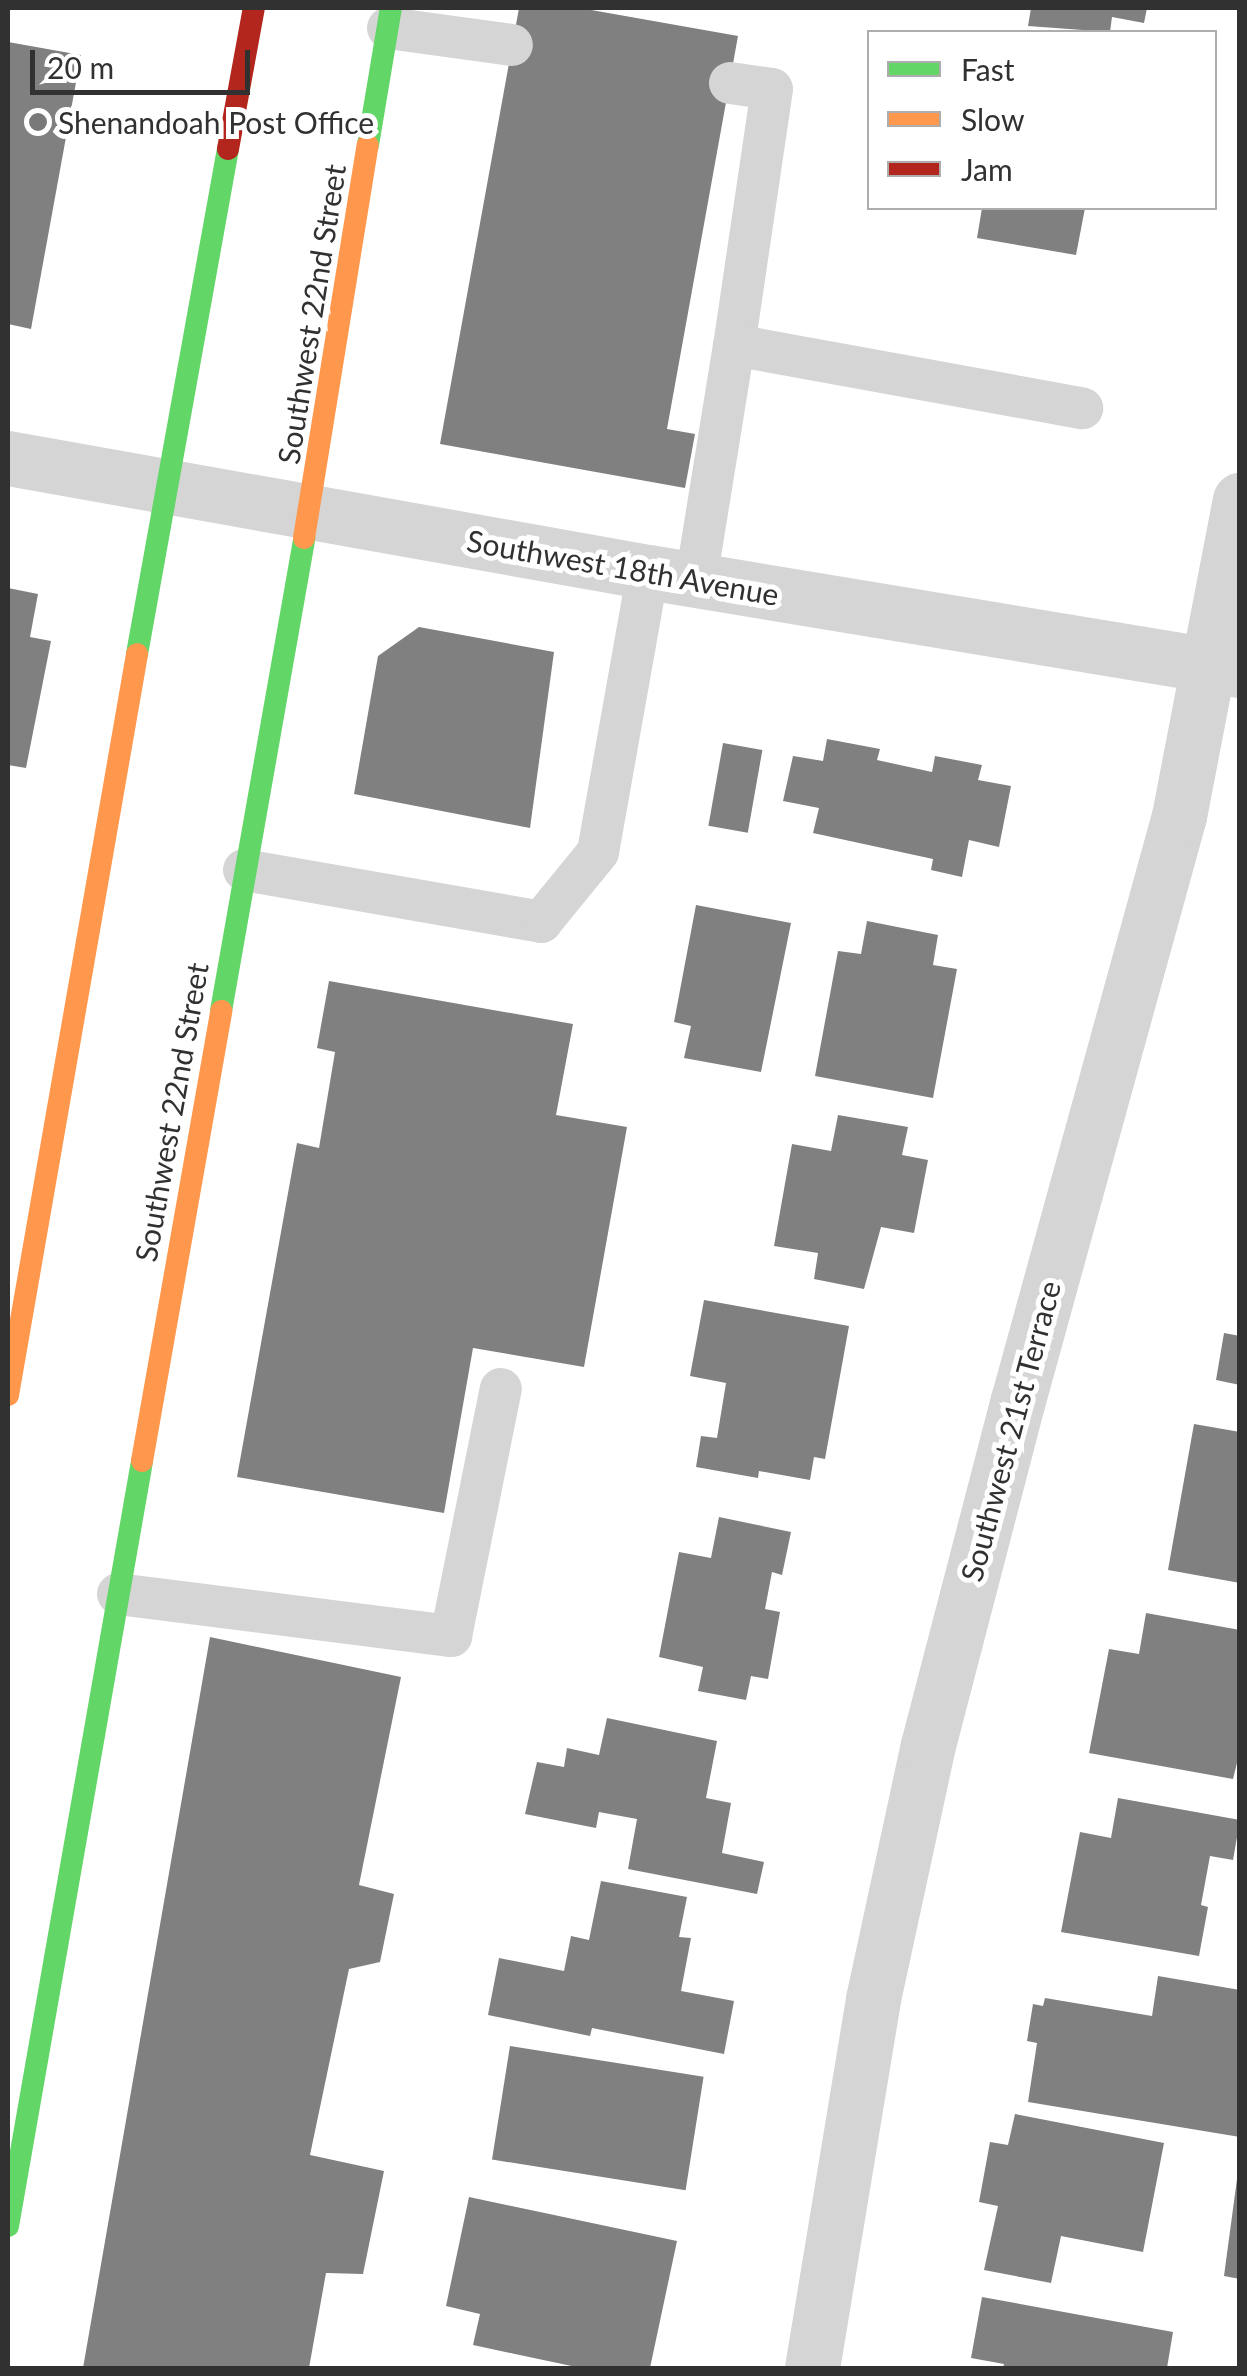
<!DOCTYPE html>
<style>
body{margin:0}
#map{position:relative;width:1247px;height:2376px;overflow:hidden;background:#fff;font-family:Lato,sans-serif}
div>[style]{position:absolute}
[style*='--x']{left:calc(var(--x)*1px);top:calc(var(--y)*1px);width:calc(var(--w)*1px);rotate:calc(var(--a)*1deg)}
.building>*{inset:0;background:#808080;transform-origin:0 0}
.lane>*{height:42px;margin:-21px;padding:0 21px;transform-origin:21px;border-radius:21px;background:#d5d5d5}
.street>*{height:55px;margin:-27.5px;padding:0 27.5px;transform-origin:27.5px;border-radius:27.5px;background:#d5d5d5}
.fast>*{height:22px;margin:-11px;padding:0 11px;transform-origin:11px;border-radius:11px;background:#63d668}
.slow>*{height:22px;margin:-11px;padding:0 11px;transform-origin:11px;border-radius:11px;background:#ff974d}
.jam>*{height:22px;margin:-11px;padding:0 11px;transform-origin:11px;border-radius:11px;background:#b3261e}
.dots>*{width:28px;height:28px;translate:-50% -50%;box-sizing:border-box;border:5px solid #fff;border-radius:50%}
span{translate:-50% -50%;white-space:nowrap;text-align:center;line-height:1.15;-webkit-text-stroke:10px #fff;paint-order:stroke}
.poi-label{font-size:30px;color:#313131}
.left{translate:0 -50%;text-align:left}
.street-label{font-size:30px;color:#313131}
.frame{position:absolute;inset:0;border:10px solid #313131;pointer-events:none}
.legend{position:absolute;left:867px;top:30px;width:350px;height:180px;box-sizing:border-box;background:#fff;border:2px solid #adadad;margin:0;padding:12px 18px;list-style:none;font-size:30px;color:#313131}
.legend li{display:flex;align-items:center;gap:20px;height:50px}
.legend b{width:50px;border:2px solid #adadad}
.scale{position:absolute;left:30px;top:50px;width:220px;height:45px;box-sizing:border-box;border:5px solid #313131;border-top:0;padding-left:12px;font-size:30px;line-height:35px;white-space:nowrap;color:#313131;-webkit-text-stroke:8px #fff;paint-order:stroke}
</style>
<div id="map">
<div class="building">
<i style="clip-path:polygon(519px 8px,580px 8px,738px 36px,667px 429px,695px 434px,685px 488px,440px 444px)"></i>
<i style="clip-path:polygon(1031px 8px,1147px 8px,1144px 23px,1112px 17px,1110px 32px,1028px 26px)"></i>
<i style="clip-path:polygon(8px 42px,81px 55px,31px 329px,8px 324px)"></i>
<i style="clip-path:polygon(982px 208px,1085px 208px,1076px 255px,977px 238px)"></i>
<i style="clip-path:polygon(8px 588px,38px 594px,30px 637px,51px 641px,26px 768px,8px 765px)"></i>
<i style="clip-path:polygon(419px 627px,554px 652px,530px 828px,354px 794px,378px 656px)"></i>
<i style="clip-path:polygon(827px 739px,880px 749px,877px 760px,932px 772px,935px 756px,982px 765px,978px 780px,1011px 786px,999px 847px,969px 840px,962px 877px,931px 870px,933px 859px,813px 833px,819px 808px,783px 801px,793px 756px,823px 761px)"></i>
<i style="left:723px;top:743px;width:40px;height:84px;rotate:10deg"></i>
<i style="clip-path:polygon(696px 905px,791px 923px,761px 1072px,684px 1058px,691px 1026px,674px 1022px)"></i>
<i style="clip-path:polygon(867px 921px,938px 935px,933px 965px,957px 969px,933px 1098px,815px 1076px,838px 951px,861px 954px)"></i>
<i style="clip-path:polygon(329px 981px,573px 1024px,556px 1115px,627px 1127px,584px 1367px,473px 1348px,444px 1513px,237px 1477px,297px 1143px,319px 1148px,335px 1052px,317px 1048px)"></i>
<i style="clip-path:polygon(838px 1115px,908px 1127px,902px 1155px,928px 1160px,914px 1233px,881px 1227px,864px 1289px,814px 1279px,818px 1253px,774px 1246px,792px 1144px,831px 1151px)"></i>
<i style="clip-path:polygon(704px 1300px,849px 1326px,825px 1459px,814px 1457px,810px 1480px,759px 1471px,758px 1478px,696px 1467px,701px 1436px,717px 1438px,726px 1383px,690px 1376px)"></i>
<i style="clip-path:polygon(1224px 1333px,1240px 1336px,1240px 1385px,1216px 1380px)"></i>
<i style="clip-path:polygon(1194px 1424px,1240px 1432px,1240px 1583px,1168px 1570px)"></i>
<i style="clip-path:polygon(719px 1517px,791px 1532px,782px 1575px,772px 1572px,765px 1609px,780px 1612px,768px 1679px,751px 1676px,746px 1700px,698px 1691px,703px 1667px,659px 1657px,679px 1552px,711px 1558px)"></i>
<i style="clip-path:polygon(1146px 1613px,1240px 1630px,1240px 1751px,1233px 1779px,1089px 1753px,1109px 1649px,1139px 1654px)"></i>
<i style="clip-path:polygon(210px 1637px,401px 1677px,359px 1885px,394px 1894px,380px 1962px,349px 1969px,310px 2155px,384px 2171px,363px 2274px,326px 2273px,309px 2368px,83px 2368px)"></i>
<i style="clip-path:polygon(607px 1718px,717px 1741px,706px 1798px,731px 1803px,722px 1853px,764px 1862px,757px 1894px,628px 1869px,637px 1819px,599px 1812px,596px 1828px,525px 1814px,537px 1762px,564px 1767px,567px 1748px,599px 1755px)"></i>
<i style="clip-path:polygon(1118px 1798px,1240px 1820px,1233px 1860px,1210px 1856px,1201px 1905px,1208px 1907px,1199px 1956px,1061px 1932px,1080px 1832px,1111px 1838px)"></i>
<i style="clip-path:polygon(601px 1881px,687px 1897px,679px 1937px,691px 1938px,681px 1991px,734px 2001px,724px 2054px,592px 2028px,590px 2036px,488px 2015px,499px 1958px,564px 1971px,571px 1936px,589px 1940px)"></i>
<i style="clip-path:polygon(1158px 1976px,1240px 1990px,1240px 2137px,1028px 2102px,1037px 2043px,1027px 2041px,1033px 2004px,1043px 2006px,1045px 1998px,1152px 2016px)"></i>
<i style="left:510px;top:2046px;width:196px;height:115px;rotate:9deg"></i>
<i style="clip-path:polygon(1015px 2114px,1164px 2143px,1143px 2252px,1061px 2236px,1051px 2283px,984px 2270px,998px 2206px,979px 2202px,990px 2142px,1008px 2145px)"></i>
<i style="clip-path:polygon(1237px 2179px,1240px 2179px,1240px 2279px,1224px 2276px)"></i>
<i style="clip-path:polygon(469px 2197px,677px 2241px,650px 2368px,581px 2368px,473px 2345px,480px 2314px,446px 2306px)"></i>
<i style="clip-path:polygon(982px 2297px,1173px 2332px,1167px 2368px,1003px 2368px,1004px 2364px,971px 2358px)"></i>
</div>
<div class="lane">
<i style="--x:388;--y:28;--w:125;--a:7.8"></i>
<i style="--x:730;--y:83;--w:42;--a:8.1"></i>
<i style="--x:772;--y:89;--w:259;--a:98.4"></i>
<i style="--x:696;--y:580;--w:238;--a:-80.8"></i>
<i style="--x:734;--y:345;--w:354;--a:10.3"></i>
<i style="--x:244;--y:870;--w:302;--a:9.9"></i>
<i style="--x:541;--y:922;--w:90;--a:-50.8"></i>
<i style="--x:598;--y:852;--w:284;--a:-79.9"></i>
<i style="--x:118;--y:1594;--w:336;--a:7.2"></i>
<i style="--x:451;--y:1636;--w:252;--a:-78.6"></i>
</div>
<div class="street">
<i style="--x:8;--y:458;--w:650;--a:10.1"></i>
<i style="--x:648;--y:572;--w:600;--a:9.4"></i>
<i style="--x:812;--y:2368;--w:374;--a:-80.6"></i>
<i style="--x:873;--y:1999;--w:260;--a:-77.8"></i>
<i style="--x:928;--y:1745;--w:357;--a:-75.4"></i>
<i style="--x:1018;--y:1400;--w:606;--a:-74.59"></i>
<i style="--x:1179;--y:816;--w:322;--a:-79.1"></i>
</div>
<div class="fast">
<i style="--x:368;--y:145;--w:139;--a:-80.5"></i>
<i style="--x:137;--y:654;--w:513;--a:-79.79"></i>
<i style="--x:221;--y:1011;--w:480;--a:-80"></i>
<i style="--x:8;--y:2226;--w:777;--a:-80.06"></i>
</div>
<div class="slow">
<i style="--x:304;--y:538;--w:398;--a:-80.8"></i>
<i style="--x:8;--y:1395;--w:752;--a:-80.12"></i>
<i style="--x:142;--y:1461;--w:457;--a:-80"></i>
</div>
<div class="jam">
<i style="--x:228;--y:149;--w:143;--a:-79.6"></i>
</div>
<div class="dots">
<i style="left:38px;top:122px;background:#797979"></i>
</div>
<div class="poi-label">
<span class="left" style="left:58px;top:122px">Shenandoah Post Office</span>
</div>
<div class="street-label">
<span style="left:311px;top:314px;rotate:-81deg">Southwest 22nd Street</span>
<span style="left:623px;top:567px;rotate:10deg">Southwest 18th Avenue</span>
<span style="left:171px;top:1112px;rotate:-80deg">Southwest 22nd Street</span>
<span style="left:1010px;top:1431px;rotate:-75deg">Southwest 21st Terrace</span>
</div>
<div class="frame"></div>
<ul class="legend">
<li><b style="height:12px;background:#63d668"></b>Fast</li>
<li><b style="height:12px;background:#ff974d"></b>Slow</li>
<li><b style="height:12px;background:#b3261e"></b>Jam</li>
</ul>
<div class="scale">20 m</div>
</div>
